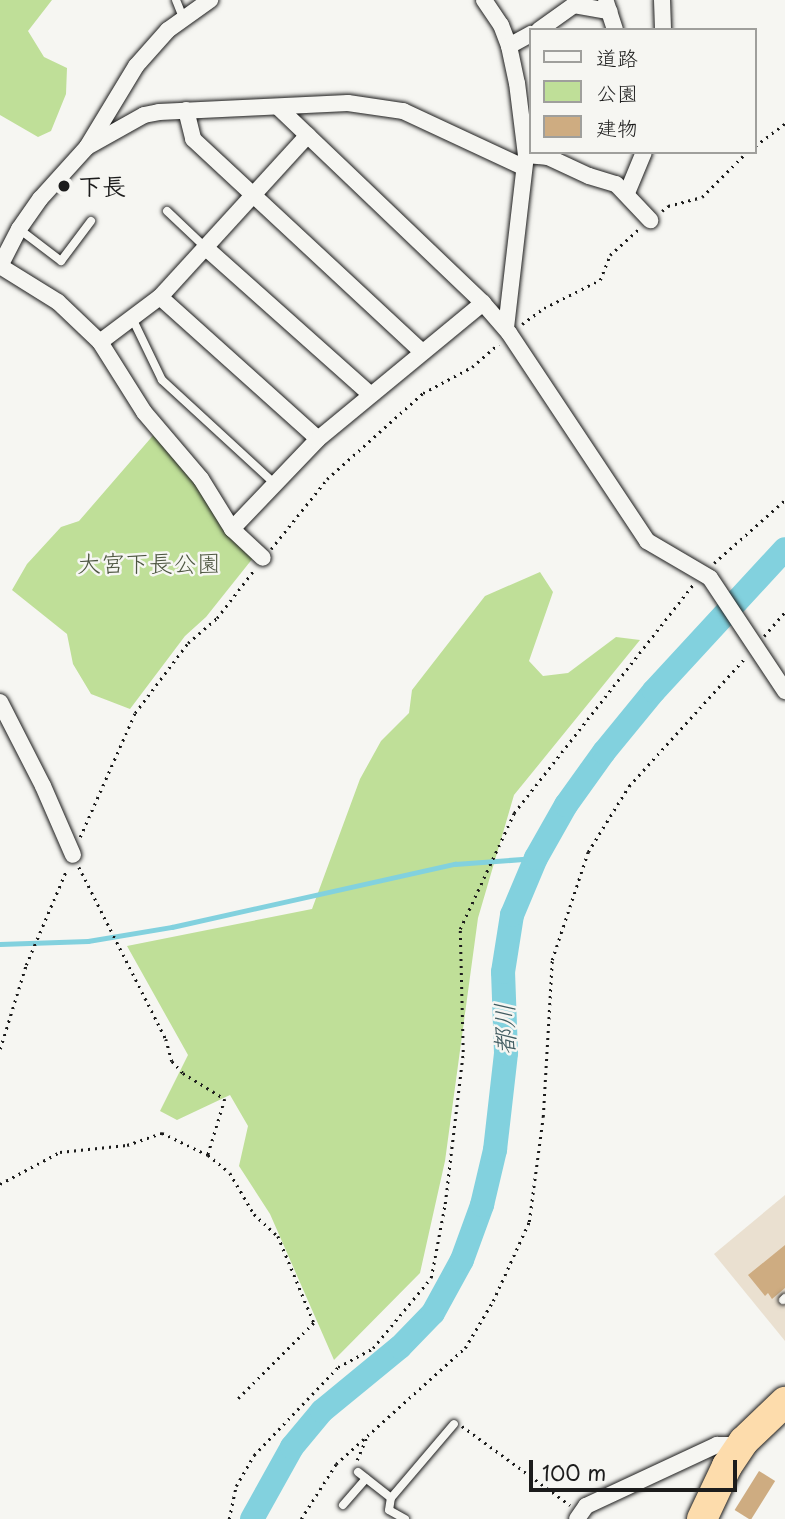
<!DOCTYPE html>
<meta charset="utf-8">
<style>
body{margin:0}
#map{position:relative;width:785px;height:1519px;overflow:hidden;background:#f6f6f2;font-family:"Playpen Sans","Klee One",sans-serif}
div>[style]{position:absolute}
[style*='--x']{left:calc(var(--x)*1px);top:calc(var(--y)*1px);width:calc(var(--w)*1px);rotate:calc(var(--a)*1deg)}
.built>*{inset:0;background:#eae0d0}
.green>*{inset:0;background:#bfdf98}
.stream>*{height:4.5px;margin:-2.25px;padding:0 2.25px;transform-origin:2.25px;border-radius:2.25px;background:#82d1de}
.river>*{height:24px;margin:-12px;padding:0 12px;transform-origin:12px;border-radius:12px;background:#82d1de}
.building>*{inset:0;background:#ceac81;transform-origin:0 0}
.path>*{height:2.5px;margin-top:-1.25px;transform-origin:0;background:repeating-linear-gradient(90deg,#1c1c1c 0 2px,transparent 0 7px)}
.roads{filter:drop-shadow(0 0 2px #1c1c1c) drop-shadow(0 0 2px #1c1c1c)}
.lane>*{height:8px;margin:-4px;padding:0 4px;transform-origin:4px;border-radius:4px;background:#f6f6f2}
.street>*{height:16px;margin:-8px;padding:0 8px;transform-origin:8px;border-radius:8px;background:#f6f6f2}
.highway>*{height:30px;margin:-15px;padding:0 15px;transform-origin:15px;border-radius:15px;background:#fddcac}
.dots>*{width:19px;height:19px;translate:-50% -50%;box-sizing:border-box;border:4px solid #f6f6f2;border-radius:50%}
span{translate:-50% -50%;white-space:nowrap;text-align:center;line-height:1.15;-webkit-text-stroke:5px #f6f6f2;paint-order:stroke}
.poi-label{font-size:24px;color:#1c1c1c;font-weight:700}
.left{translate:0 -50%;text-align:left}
.park-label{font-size:24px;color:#4d5641}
.water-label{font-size:26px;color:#405b60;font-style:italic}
.legend{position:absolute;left:529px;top:28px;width:228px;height:126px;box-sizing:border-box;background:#f6f6f2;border:2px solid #9f9f9c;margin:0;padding:9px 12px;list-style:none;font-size:21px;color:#1c1c1c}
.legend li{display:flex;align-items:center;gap:14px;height:35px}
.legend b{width:35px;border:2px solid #9f9f9c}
.scale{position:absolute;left:529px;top:1460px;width:208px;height:32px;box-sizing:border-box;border:4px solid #1c1c1c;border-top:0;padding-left:9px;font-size:21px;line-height:24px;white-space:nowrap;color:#1c1c1c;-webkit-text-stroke:5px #f6f6f2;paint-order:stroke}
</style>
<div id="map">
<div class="built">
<i style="clip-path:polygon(785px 1195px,785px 1341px,714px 1254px)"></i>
</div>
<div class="green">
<i style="clip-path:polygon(0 0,52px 0,28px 31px,44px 57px,67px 68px,66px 94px,51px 131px,38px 137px,0 115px)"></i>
<i style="clip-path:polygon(156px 432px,196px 477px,221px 527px,253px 558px,206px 617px,185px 636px,130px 709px,91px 694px,73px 664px,67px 634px,12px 590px,27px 564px,61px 527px,79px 521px)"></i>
<i style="clip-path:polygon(540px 572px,553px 592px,529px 661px,543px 676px,568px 673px,616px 637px,640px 640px,514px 795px,478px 918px,445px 1161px,420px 1273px,334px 1360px,270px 1214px,239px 1166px,248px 1126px,230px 1095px,177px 1120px,160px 1111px,188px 1055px,127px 946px,312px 909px,360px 779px,381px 741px,409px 713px,412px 690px,485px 596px)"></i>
</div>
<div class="stream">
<i style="--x:0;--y:944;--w:88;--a:-2"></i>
<i style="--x:88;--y:941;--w:85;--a:-9.5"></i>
<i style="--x:172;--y:927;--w:290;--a:-12.6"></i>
<i style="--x:455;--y:864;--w:81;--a:-4.2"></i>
</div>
<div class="river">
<i style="--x:252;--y:1519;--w:82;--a:-60.9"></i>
<i style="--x:292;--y:1447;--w:47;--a:-50.2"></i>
<i style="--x:322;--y:1411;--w:101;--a:-39.4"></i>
<i style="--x:400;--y:1347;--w:47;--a:-45.9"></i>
<i style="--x:433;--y:1313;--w:60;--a:-61.3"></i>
<i style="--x:462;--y:1260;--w:59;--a:-70"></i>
<i style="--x:482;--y:1205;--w:57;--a:-76.7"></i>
<i style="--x:495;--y:1150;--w:98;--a:-83.5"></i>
<i style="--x:506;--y:1053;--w:81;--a:-92.1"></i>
<i style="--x:503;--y:972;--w:58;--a:-81"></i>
<i style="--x:512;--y:915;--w:62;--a:-67.2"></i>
<i style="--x:536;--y:858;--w:61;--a:-60.5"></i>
<i style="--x:566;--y:805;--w:65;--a:-54.4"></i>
<i style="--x:604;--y:752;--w:79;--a:-50.7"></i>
<i style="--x:654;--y:691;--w:193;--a:-47.3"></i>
</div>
<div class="building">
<i style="clip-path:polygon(785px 1245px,785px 1288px,772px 1299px,768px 1293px,765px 1296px,748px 1275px)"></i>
<i style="left:759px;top:1471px;width:19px;height:46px;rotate:32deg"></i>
</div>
<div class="path">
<i style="--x:755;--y:146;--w:38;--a:-37"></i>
<i style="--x:662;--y:211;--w:8;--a:-40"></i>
<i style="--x:668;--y:206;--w:35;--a:-15"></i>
<i style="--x:702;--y:197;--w:64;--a:-45"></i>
<i style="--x:522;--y:324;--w:27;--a:-36"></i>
<i style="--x:544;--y:308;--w:63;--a:-26.6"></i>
<i style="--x:600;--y:280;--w:27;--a:-68"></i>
<i style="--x:610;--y:255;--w:40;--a:-42"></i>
<i style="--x:271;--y:549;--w:90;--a:-51.3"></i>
<i style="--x:327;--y:479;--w:129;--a:-41.9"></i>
<i style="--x:423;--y:393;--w:55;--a:-28"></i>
<i style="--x:472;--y:367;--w:35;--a:-41"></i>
<i style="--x:714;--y:563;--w:95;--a:-41.6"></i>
<i style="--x:764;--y:636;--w:32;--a:-49"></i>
<i style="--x:80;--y:837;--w:136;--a:-66.1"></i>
<i style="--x:135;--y:713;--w:88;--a:-52.9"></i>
<i style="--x:188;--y:643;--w:38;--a:-41"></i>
<i style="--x:217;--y:618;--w:61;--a:-52.4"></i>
<i style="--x:79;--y:867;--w:193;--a:63.2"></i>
<i style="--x:166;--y:1039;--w:23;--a:75"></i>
<i style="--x:172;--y:1061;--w:16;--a:47"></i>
<i style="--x:183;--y:1073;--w:49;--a:31.8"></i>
<i style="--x:225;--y:1099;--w:59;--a:106.9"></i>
<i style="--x:0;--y:1049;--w:88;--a:-72.8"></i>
<i style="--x:26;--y:965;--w:104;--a:-66.9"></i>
<i style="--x:0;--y:1184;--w:68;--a:-28.1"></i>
<i style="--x:60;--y:1152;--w:67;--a:-6"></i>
<i style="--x:127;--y:1145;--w:37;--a:-19"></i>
<i style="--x:162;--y:1133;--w:51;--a:25.6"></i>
<i style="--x:208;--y:1155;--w:28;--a:39"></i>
<i style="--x:230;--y:1173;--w:48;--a:59.7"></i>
<i style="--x:254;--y:1214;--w:33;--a:43"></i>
<i style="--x:278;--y:1236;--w:94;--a:67.5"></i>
<i style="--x:314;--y:1323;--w:107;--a:135"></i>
<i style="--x:462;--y:1426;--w:134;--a:36.2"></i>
<i style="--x:357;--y:1460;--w:25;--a:-67"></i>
<i style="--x:229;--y:1519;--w:34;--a:-78"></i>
<i style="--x:236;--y:1486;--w:36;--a:-60"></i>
<i style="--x:254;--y:1455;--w:122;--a:-46.3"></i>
<i style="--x:338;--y:1367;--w:40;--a:-28"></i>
<i style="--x:373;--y:1348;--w:91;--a:-50.4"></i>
<i style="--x:431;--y:1278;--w:75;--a:-79.3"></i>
<i style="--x:445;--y:1204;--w:153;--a:-83.2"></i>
<i style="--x:463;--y:1052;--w:123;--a:-91.4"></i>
<i style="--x:460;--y:929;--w:128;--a:-65"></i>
<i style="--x:514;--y:813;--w:290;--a:-51.9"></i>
<i style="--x:301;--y:1519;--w:65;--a:-57.5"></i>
<i style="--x:336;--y:1464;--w:173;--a:-42"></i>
<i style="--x:465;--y:1348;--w:55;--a:-59.2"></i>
<i style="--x:493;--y:1301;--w:87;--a:-65.5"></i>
<i style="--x:529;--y:1222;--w:106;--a:-82.4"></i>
<i style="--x:543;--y:1117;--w:157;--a:-86.7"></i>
<i style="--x:552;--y:960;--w:114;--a:-71.6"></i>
<i style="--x:588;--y:852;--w:78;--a:-58.2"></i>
<i style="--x:629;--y:786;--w:174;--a:-47.8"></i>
</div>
<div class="roads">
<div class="lane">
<i style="--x:176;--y:0;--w:18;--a:68"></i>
<i style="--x:167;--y:211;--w:54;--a:43.5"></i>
<i style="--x:19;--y:229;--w:53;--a:37.3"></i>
<i style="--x:61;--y:261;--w:50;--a:-53.1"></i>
<i style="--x:132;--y:318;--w:69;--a:64.2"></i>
<i style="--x:162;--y:380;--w:152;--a:42.6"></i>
<i style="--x:783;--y:1300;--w:3;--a:-45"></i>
<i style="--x:358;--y:1472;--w:42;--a:38.2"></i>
<i style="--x:343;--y:1505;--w:35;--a:-49"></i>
<i style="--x:405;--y:1519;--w:18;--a:-151"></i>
<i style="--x:389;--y:1510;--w:12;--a:-81"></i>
<i style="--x:391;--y:1498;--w:97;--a:-49.6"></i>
</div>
<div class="street">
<i style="--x:484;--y:0;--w:30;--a:56"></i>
<i style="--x:501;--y:25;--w:22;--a:69"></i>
<i style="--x:509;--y:46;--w:38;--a:78"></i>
<i style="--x:517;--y:83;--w:73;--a:82.9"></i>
<i style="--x:526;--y:155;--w:175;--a:96.6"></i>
<i style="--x:662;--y:0;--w:30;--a:88"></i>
<i style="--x:606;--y:2;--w:29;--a:72"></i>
<i style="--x:539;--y:30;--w:43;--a:-35.5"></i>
<i style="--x:574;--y:5;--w:36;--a:10"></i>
<i style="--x:509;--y:46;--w:25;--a:-29"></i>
<i style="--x:279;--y:108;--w:282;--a:43.7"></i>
<i style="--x:483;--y:303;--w:40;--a:49"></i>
<i style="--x:509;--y:333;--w:250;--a:56.4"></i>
<i style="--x:647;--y:541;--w:73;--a:30.4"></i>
<i style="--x:710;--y:578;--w:136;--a:56.4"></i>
<i style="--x:186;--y:110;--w:30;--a:76"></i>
<i style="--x:193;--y:139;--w:313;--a:42.9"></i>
<i style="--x:87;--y:147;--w:65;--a:-29.3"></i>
<i style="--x:144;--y:115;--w:15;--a:-11"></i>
<i style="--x:159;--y:112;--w:189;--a:-2.7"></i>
<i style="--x:348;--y:103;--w:56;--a:8.3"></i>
<i style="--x:403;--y:111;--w:132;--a:25"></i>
<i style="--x:526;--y:155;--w:22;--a:5"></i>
<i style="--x:548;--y:157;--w:45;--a:24.9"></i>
<i style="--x:589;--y:176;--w:28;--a:17"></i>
<i style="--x:616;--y:184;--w:50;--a:46.6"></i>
<i style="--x:627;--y:193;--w:44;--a:-67.5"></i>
<i style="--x:206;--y:248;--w:220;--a:41.7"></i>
<i style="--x:0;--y:266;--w:68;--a:31.8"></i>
<i style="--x:58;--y:302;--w:58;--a:43.6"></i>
<i style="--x:100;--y:342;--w:83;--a:57.8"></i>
<i style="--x:144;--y:412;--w:88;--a:49.6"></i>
<i style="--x:201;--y:479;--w:59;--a:58.2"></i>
<i style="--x:232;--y:529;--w:42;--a:43.1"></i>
<i style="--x:0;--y:266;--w:42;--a:-62.8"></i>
<i style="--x:19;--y:229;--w:37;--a:-55"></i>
<i style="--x:40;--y:199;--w:70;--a:-47.9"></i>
<i style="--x:87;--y:147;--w:95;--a:-58.8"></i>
<i style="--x:136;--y:66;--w:48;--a:-48.4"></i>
<i style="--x:168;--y:30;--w:52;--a:-35.5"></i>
<i style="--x:160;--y:297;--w:212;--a:41.9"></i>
<i style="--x:100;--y:342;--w:75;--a:-36.9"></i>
<i style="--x:160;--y:297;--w:219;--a:-47.6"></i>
<i style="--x:232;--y:529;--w:124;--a:-46.3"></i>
<i style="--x:318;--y:439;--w:214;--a:-39.5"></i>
<i style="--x:0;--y:702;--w:94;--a:62.9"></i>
<i style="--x:43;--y:786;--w:75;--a:66.5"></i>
<i style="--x:577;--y:1519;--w:16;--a:-55"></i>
<i style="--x:586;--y:1506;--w:145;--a:-25"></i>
<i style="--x:717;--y:1445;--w:24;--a:0"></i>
</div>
<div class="highway">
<i style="--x:702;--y:1519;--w:59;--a:-64.7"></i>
<i style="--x:727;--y:1466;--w:30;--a:-56"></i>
<i style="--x:744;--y:1441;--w:57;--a:-43.6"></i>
</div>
</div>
<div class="dots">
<i style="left:64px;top:186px;background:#1c1c1c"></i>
</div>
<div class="poi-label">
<span class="left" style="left:78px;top:186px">下長</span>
</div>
<div class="park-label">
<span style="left:149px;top:563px">大宮下長公園</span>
</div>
<div class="water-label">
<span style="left:504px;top:1029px;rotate:-91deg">都川</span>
</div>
<ul class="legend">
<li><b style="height:9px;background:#f6f6f2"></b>道路</li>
<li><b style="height:19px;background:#bfdf98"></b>公園</li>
<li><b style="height:19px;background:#ceac81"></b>建物</li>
</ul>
<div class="scale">100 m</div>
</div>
